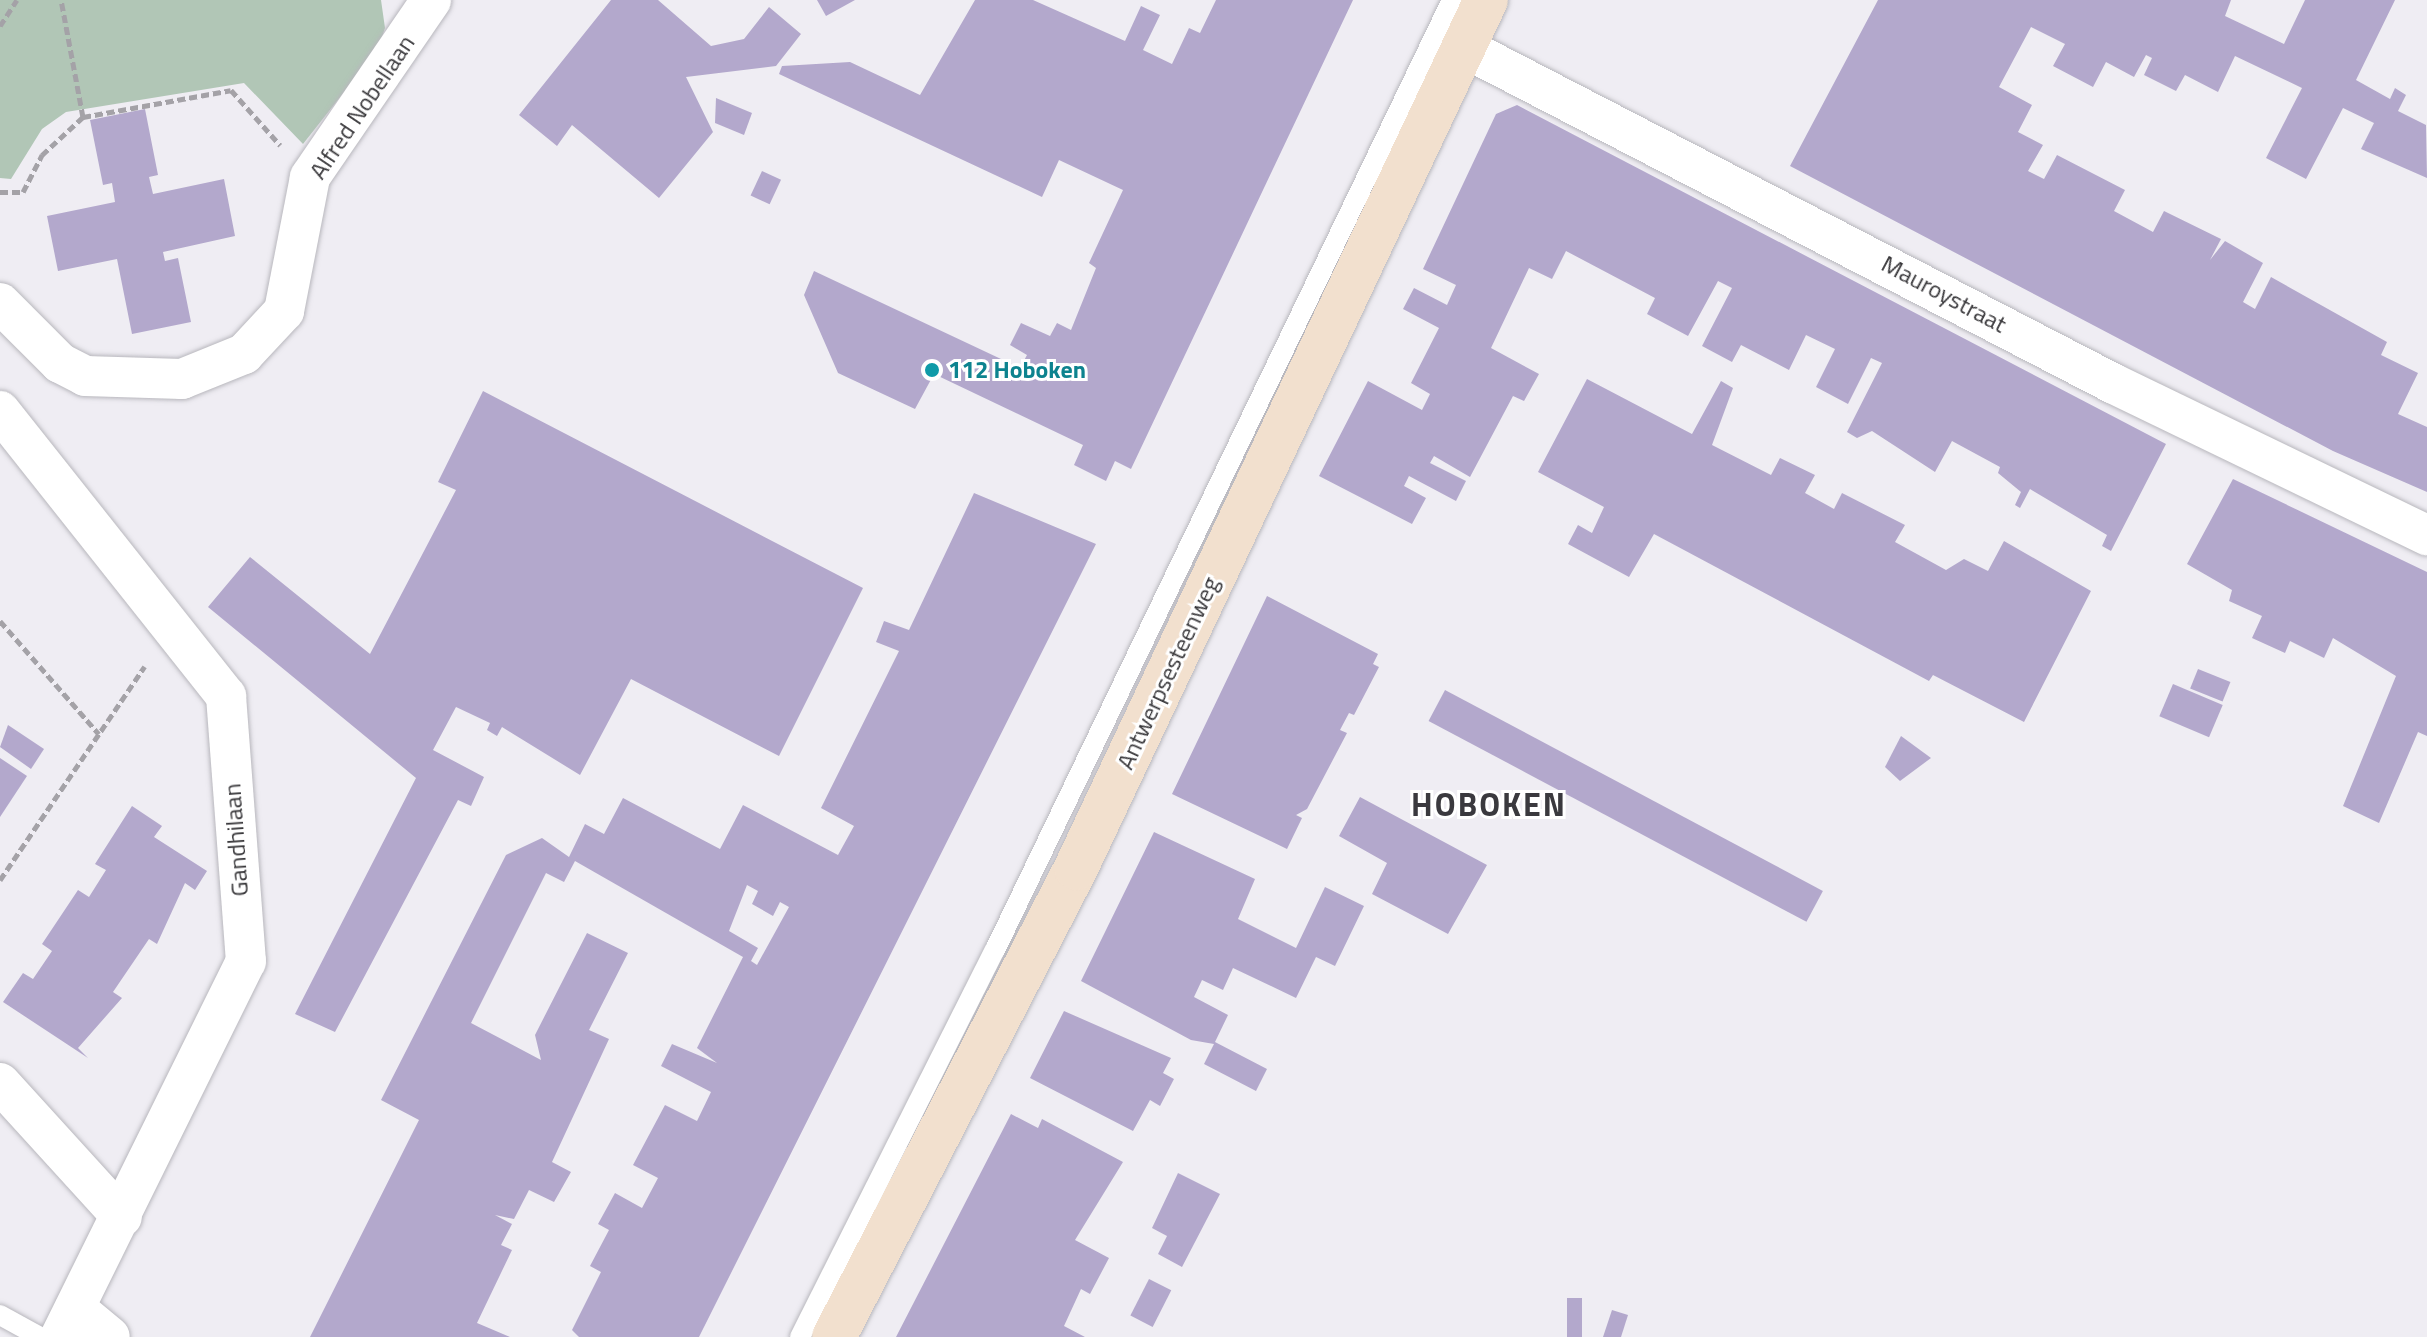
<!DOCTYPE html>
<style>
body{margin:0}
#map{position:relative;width:2427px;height:1337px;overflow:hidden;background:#efedf3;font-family:"Titillium Web",sans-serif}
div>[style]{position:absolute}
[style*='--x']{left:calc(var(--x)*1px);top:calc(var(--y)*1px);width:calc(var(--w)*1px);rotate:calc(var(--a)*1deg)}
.green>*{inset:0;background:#b1c6b6}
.building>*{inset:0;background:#b3a8cc;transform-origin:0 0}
.path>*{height:5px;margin-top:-2.5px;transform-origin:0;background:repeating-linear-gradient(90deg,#a4a2a7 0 8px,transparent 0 12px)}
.roads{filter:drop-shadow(0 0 2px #b8b7bd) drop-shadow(0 0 2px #b8b7bd)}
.lane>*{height:20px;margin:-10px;padding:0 10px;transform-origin:10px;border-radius:10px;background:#fff}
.street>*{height:40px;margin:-20px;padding:0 20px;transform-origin:20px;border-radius:20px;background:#fff}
.secondary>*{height:44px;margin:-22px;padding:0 22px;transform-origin:22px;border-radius:22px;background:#f2e0ce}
.dots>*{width:22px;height:22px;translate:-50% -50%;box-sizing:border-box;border:4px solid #fff;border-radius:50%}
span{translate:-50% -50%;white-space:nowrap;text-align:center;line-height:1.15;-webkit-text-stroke:6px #fff;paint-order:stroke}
.street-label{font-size:24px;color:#38373a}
.culture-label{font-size:24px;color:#0d838f;font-weight:700}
.left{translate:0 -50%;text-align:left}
.district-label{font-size:32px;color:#3a393e;font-weight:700;letter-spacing:2px}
</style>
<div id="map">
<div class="green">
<i style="clip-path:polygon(0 0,381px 0,385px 28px,378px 49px,303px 144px,244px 83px,66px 112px,42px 129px,11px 179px,0 178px)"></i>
</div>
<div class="building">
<i style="clip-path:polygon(611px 0,658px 0,711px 46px,744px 39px,769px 7px,801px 34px,776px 66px,686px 77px,713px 132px,659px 198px,572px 125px,557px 146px,519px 115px)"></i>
<i style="clip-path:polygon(817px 0,855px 0,826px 16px)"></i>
<i style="clip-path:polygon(975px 0,1033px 0,1125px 41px,1141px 6px,1160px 15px,1143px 50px,1172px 64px,1189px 28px,1200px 33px,1216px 0,1353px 0,1131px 469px,1115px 461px,1106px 481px,1074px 465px,1083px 445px,934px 374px,915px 409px,838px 373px,804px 295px,814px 271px,1020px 368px,1027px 355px,1010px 345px,1021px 323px,1050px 336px,1057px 323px,1071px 330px,1096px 268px,1089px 263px,1123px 190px,1059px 160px,1042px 197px,779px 74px,782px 66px,850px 62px,920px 95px)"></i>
<i style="clip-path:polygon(1878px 0,2231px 0,2225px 16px,2284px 44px,2305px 0,2395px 0,2356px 80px,2390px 99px,2395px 88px,2406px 95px,2398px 111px,2426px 125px,2427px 178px,2361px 149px,2374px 123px,2343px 108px,2306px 179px,2266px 158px,2302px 88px,2235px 56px,2218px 92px,2185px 75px,2176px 91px,2144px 75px,2152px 58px,2146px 55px,2134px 77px,2106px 62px,2093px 87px,2053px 66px,2065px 44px,2031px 27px,1999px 87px,2032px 105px,2018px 132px,2043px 145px,2028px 171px,2044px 179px,2057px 155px,2125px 190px,2114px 211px,2153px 232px,2164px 211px,2221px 239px,2210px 260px,2225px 241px,2263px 263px,2243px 302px,2255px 309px,2271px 277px,2387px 342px,2381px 355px,2418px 373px,2398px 414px,2427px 427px,2427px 492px,2333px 451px,1790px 166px)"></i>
<i style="clip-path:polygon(716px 98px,752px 113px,744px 135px,715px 123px)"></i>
<i style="clip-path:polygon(1517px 105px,2166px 444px,2111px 551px,2102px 546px,2107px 535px,2030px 489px,2020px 508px,2015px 505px,2021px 492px,1998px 473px,2000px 467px,1952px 441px,1935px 472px,1872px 431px,1857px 438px,1847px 432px,1882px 363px,1871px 358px,1848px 404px,1816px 387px,1835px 349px,1806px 335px,1789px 370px,1741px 345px,1732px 362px,1702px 346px,1732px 288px,1718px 281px,1688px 336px,1647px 314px,1655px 298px,1566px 251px,1552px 279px,1529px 268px,1491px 348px,1539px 374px,1524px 401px,1513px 396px,1470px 477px,1434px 456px,1430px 463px,1466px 481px,1456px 501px,1409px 476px,1404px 486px,1426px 498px,1412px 524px,1319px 476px,1368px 381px,1422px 410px,1430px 394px,1411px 383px,1439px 328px,1403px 309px,1414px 288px,1447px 305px,1456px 285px,1423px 269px,1496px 114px)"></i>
<i style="clip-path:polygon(145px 109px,158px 175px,149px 177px,153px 194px,224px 179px,235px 236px,163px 252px,165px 261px,178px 258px,191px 322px,132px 334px,117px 259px,58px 271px,47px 216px,115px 202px,112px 183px,103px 185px,90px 120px)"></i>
<i style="left:762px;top:171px;width:21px;height:27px;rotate:25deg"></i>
<i style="clip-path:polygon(1587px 379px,1692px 434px,1721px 381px,1733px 388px,1712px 445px,1771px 475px,1780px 458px,1815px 475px,1805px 493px,1834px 509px,1842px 493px,1905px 525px,1895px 542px,1946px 570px,1964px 559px,1988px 571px,2004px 541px,2091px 591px,2024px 722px,1933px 675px,1929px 681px,1654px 534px,1629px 577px,1568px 544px,1578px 525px,1592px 533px,1604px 507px,1538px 472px)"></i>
<i style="clip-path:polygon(483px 391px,863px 588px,779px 756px,631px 679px,580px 775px,502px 727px,497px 736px,487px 730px,490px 723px,456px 707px,433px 750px,484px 777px,471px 806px,458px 800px,335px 1032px,295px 1014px,416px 778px,208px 607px,250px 557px,370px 654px,456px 490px,438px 482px)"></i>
<i style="clip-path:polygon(2233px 479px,2427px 572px,2427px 736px,2418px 732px,2379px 823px,2343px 806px,2396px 676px,2333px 638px,2324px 658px,2290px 641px,2285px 653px,2252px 638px,2262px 616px,2229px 601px,2232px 590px,2187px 564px)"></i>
<i style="clip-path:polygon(evenodd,974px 493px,1096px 544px,699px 1337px,579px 1337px,572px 1330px,601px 1272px,590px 1266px,609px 1230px,598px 1224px,615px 1193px,642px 1208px,658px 1178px,633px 1165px,665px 1105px,697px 1121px,711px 1092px,661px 1066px,672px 1044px,717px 1063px,697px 1048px,743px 957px,575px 861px,564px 882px,546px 873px,471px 1023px,541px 1060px,535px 1035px,587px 933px,628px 953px,589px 1030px,609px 1039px,552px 1162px,571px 1172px,554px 1202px,529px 1190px,514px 1219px,495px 1215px,512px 1224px,501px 1245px,512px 1250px,477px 1323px,510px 1337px,310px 1337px,419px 1120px,381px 1100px,506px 855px,542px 838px,569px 857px,585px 824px,604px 834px,623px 798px,720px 849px,743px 805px,838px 855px,854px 826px,821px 808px,899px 651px,876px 642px,884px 621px,909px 630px,974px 493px,747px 885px,758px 891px,752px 904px,773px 916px,780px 902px,789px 907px,757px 965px,751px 961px,758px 948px,729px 931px,747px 885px)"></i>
<i style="clip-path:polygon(1267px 596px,1378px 654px,1373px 664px,1379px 667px,1354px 715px,1349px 713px,1340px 730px,1347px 733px,1307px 809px,1296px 815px,1302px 818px,1287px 849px,1172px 794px)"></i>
<i style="left:2198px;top:669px;width:35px;height:21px;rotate:22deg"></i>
<i style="left:2173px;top:684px;width:54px;height:35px;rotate:23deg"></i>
<i style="left:1445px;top:690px;width:428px;height:35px;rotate:28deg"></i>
<i style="clip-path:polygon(8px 725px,44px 749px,31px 769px,0 747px)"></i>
<i style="clip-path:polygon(1901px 736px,1931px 758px,1900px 781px,1885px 767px)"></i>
<i style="clip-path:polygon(0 758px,27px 776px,0 817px)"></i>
<i style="clip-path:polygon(1360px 797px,1487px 865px,1448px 934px,1372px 894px,1387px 863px,1339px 836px)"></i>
<i style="clip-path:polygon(132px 806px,162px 826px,154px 837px,207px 871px,195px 890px,185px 883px,157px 944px,149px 939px,113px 992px,122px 998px,78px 1048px,88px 1058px,3px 1002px,23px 973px,33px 979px,52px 951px,42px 944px,78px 890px,89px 897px,106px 870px,95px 864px)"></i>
<i style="clip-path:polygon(1154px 832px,1255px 879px,1238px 919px,1296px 948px,1325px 887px,1364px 906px,1335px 966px,1316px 957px,1296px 998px,1233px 968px,1223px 990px,1202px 980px,1194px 997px,1228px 1015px,1215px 1042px,1267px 1069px,1256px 1091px,1204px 1064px,1214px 1044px,1191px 1040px,1081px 981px)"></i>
<i style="clip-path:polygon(1064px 1011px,1171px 1058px,1163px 1073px,1174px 1079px,1160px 1106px,1150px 1100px,1133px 1131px,1030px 1078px)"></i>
<i style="clip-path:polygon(1011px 1114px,1038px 1128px,1042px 1119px,1123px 1162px,1075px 1240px,1109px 1258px,1090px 1294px,1081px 1289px,1064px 1326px,1085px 1337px,896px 1337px)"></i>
<i style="clip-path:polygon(1178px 1173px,1220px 1194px,1182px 1267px,1158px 1254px,1167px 1236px,1152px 1228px)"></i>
<i style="left:1149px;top:1279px;width:25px;height:41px;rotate:27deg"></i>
<i style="left:1567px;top:1298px;width:15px;height:39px"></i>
<i style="clip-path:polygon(1612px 1310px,1628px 1315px,1621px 1337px,1603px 1337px)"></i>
</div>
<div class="path">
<i style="--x:0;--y:26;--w:31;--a:-57"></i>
<i style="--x:83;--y:117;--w:150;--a:-10.3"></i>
<i style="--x:231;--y:90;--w:74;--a:48.3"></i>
<i style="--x:0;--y:192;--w:23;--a:0"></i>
<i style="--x:23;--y:192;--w:42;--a:-62.8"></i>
<i style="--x:42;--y:155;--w:56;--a:-42.8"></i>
<i style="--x:83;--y:117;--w:119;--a:-100.6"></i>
<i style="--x:0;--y:621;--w:150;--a:48.8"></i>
<i style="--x:0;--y:880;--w:258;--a:-55.9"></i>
</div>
<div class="roads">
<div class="lane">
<i style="--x:0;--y:1315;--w:46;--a:28.8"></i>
<i style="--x:800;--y:1337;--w:433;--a:-63.3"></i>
<i style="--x:995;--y:950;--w:1054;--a:-64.31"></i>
</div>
<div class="street">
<i style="--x:1463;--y:47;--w:731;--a:27.37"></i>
<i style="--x:2112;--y:383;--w:350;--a:25.8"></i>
<i style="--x:0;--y:303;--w:85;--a:45"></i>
<i style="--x:60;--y:363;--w:28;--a:27"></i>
<i style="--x:85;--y:376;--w:97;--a:1.8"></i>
<i style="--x:182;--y:379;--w:67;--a:-22"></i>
<i style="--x:244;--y:354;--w:59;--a:-47.1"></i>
<i style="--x:284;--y:311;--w:136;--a:-79"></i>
<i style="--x:310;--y:177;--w:214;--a:-55.6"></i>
<i style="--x:0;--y:411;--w:364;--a:51.6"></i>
<i style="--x:226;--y:696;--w:266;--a:85.7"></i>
<i style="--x:246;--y:961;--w:419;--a:116.3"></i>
<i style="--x:0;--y:1083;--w:181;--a:47.7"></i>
<i style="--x:75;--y:1308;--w:45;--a:39.6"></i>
</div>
<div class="secondary">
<i style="--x:834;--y:1337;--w:528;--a:-62.71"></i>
<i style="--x:1076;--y:868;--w:960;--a:-64.72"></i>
</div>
</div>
<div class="dots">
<i style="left:932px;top:370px;background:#0f9aa8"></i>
</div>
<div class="street-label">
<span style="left:362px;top:107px;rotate:-56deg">Alfred Nobellaan</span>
<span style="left:1944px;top:294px;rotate:28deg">Mauroystraat</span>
<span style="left:1168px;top:673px;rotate:-65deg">Antwerpsesteenweg</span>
<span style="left:236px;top:840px;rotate:-94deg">Gandhilaan</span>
</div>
<div class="culture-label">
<span class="left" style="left:948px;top:370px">112 Hoboken</span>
</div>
<div class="district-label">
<span style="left:1489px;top:804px">HOBOKEN</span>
</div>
</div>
